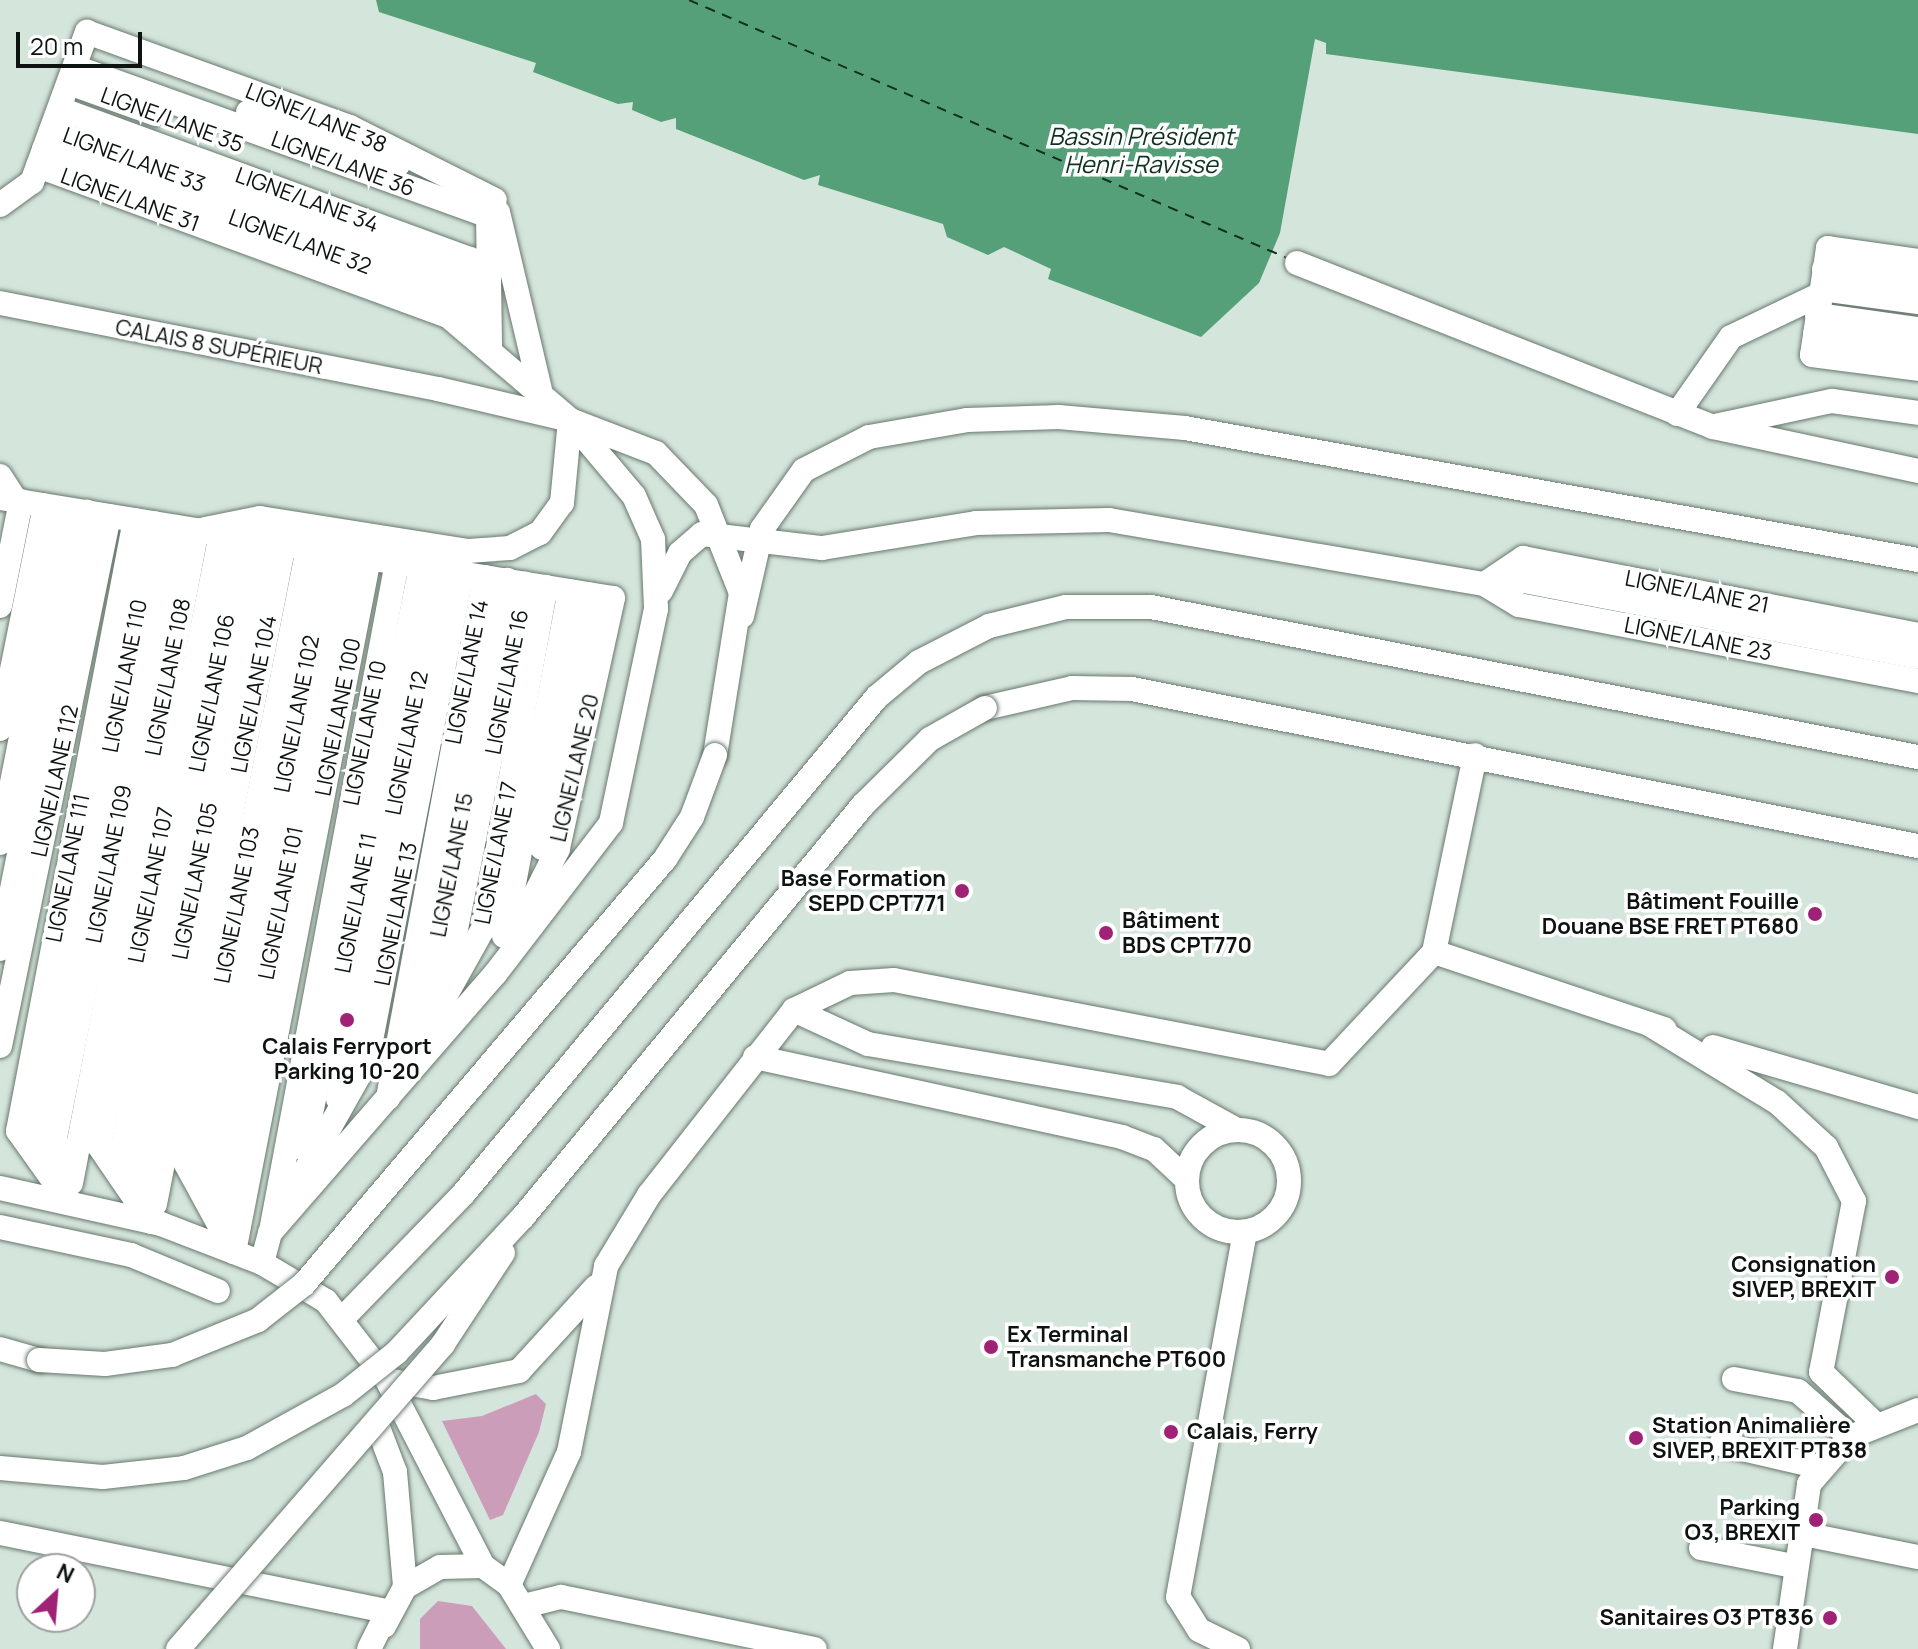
<!DOCTYPE html>
<meta charset="utf-8">
<style>
body{margin:0}
#map{position:relative;width:1918px;height:1649px;overflow:hidden;background:#d4e5db;font-family:Manrope,sans-serif}
div>[style]{position:absolute}
[style*='--x']{left:calc(var(--x)*1px);top:calc(var(--y)*1px);width:calc(var(--w)*1px);rotate:calc(var(--a)*1deg)}
.green>*{inset:0;background:#cc9db8}
.water>*{inset:0;background:#55a078}
.ferry>*{height:2px;margin-top:-1px;transform-origin:0;background:repeating-linear-gradient(90deg,#0f3120 0 10px,transparent 0 18px)}
.roads{filter:drop-shadow(0 0 2px #68786e) drop-shadow(0 0 2px #68786e)}
.lane>*{height:24px;margin:-12px;padding:0 12px;transform-origin:12px;border-radius:12px;background:#fff}
.lane>.ring{margin:-12px;padding:0;box-sizing:content-box;background:none;border:24px solid #fff;border-radius:50%}
.bridges{filter:drop-shadow(0 0 2px #68786e) drop-shadow(0 0 2px #68786e)}
.lane-bridge>*{height:24px;margin:-12px;padding:0 12px;transform-origin:12px;border-radius:12px;background:#fff}
.dots>*{width:22px;height:22px;translate:-50% -50%;box-sizing:border-box;border:4px solid #fff;border-radius:50%}
span{translate:-50% -50%;white-space:nowrap;text-align:center;line-height:1.15;-webkit-text-stroke:7px #fff;paint-order:stroke}
.street-label{font-size:22px;color:#0d1310}
.poi-label{font-size:22px;color:#0d1310;font-weight:700}
.right{translate:-100% -50%;text-align:right}
.left{translate:0 -50%;text-align:left}
.water-label{font-size:24px;color:#0f3120;font-style:italic}
.north{position:absolute;left:16px;top:1553px;width:80px;height:80px;box-sizing:border-box;background:#fff;border:2px solid #9ea19f;border-radius:50%;rotate:26deg;font-size:22px;font-weight:700;line-height:32px;text-align:center;color:#0d1310}
.north::after{content:'';display:block;margin:auto;width:28px;height:36px;background:#9f2277;clip-path:polygon(50% 0,100% 100%,50% 72%,0 100%)}
.scale{position:absolute;left:16px;top:32px;width:126px;height:36px;box-sizing:border-box;border:4px solid #0d1310;border-top:0;padding-left:10px;font-size:24px;line-height:28px;white-space:nowrap;color:#0d1310;-webkit-text-stroke:6px #fff;paint-order:stroke}
</style>
<div id="map">
<div class="green">
<i style="clip-path:polygon(536px 1394px,546px 1404px,539px 1432px,503px 1515px,490px 1520px,442px 1421px,482px 1416px)"></i>
<i style="clip-path:polygon(438px 1601px,472px 1606px,506px 1649px,420px 1649px,420px 1619px)"></i>
</div>
<div class="water">
<i style="clip-path:polygon(376px 0,1918px 0,1918px 134px,1326px 54px,1326px 43px,1315px 39px,1280px 233px,1259px 283px,1201px 337px,1048px 279px,1051px 269px,1004px 247px,988px 255px,947px 237px,943px 224px,818px 185px,820px 175px,804px 180px,676px 129px,676px 118px,661px 122px,632px 110px,633px 102px,618px 104px,533px 72px,536px 63px,379px 12px)"></i>
</div>
<div class="ferry">
<i style="--x:689;--y:0;--w:651;--a:23.34"></i>
</div>
<div class="roads">
<div class="lane">
<i style="--x:75;--y:67;--w:439;--a:19.8"></i>
<i style="--x:488;--y:216;--w:131;--a:89.1"></i>
<i style="--x:69;--y:83;--w:92;--a:19.6"></i>
<i style="--x:60;--y:109;--w:437;--a:20.1"></i>
<i style="--x:470;--y:259;--w:44;--a:76.9"></i>
<i style="--x:248;--y:112;--w:159;--a:19.5"></i>
<i style="--x:51;--y:131;--w:437;--a:19.8"></i>
<i style="--x:462;--y:279;--w:27;--a:66"></i>
<i style="--x:44;--y:149;--w:438;--a:20.1"></i>
<i style="--x:455;--y:299;--w:29;--a:55"></i>
<i style="--x:38;--y:166;--w:437;--a:20.1"></i>
<i style="--x:448;--y:316;--w:160;--a:40.4"></i>
<i style="--x:570;--y:420;--w:99;--a:49.9"></i>
<i style="--x:634;--y:496;--w:47;--a:66.2"></i>
<i style="--x:653;--y:539;--w:70;--a:87.5"></i>
<i style="--x:656;--y:609;--w:219;--a:101.9"></i>
<i style="--x:611;--y:823;--w:190;--a:127.5"></i>
<i style="--x:495;--y:974;--w:343;--a:131"></i>
<i style="--x:270;--y:1233;--w:31;--a:105"></i>
<i style="--x:0;--y:205;--w:39;--a:-36"></i>
<i style="--x:32;--y:182;--w:160;--a:-69.9"></i>
<i style="--x:87;--y:32;--w:280;--a:19.9"></i>
<i style="--x:350;--y:127;--w:162;--a:26.7"></i>
<i style="--x:498;--y:212;--w:182;--a:76.7"></i>
<i style="--x:1918;--y:261;--w:91;--a:-171.8"></i>
<i style="--x:1828;--y:248;--w:108;--a:98.5"></i>
<i style="--x:1812;--y:355;--w:107;--a:7.5"></i>
<i style="--x:1297;--y:263;--w:447;--a:21.5"></i>
<i style="--x:1713;--y:427;--w:210;--a:12.1"></i>
<i style="--x:1824;--y:269;--w:95;--a:7.9"></i>
<i style="--x:1822;--y:289;--w:97;--a:7.7"></i>
<i style="--x:0;--y:303;--w:446;--a:11.1"></i>
<i style="--x:438;--y:389;--w:136;--a:13.2"></i>
<i style="--x:570;--y:420;--w:92;--a:21"></i>
<i style="--x:656;--y:453;--w:72;--a:46.1"></i>
<i style="--x:706;--y:505;--w:95;--a:68.3"></i>
<i style="--x:741;--y:593;--w:164;--a:99.1"></i>
<i style="--x:1817;--y:315;--w:102;--a:7.9"></i>
<i style="--x:1815;--y:334;--w:104;--a:7.7"></i>
<i style="--x:1677;--y:414;--w:94;--a:-55"></i>
<i style="--x:1731;--y:337;--w:100;--a:-25.5"></i>
<i style="--x:1715;--y:426;--w:120;--a:-12.1"></i>
<i style="--x:1832;--y:401;--w:87;--a:7.9"></i>
<i style="--x:0;--y:476;--w:30;--a:57"></i>
<i style="--x:0;--y:498;--w:621;--a:9.27"></i>
<i style="--x:613;--y:598;--w:257;--a:102.4"></i>
<i style="--x:558;--y:849;--w:95;--a:116.8"></i>
<i style="--x:205;--y:529;--w:56;--a:-11.3"></i>
<i style="--x:260;--y:518;--w:211;--a:9"></i>
<i style="--x:468;--y:551;--w:42;--a:-4.1"></i>
<i style="--x:510;--y:548;--w:34;--a:-27"></i>
<i style="--x:540;--y:533;--w:37;--a:-54"></i>
<i style="--x:562;--y:503;--w:83;--a:-84.5"></i>
<i style="--x:1486;--y:583;--w:45;--a:-34"></i>
<i style="--x:1523;--y:558;--w:402;--a:11"></i>
<i style="--x:1484;--y:584;--w:41;--a:31"></i>
<i style="--x:1519;--y:605;--w:406;--a:10.8"></i>
<i style="--x:661;--y:591;--w:42;--a:-63.4"></i>
<i style="--x:680;--y:553;--w:29;--a:-41"></i>
<i style="--x:702;--y:534;--w:121;--a:6.7"></i>
<i style="--x:822;--y:548;--w:156;--a:-9.2"></i>
<i style="--x:976;--y:523;--w:133;--a:-1.3"></i>
<i style="--x:1109;--y:520;--w:380;--a:9.7"></i>
<i style="--x:1484;--y:584;--w:40;--a:-4.3"></i>
<i style="--x:1524;--y:581;--w:401;--a:10.9"></i>
<i style="--x:0;--y:606;--w:107;--a:-78.7"></i>
<i style="--x:742;--y:616;--w:89;--a:-77.1"></i>
<i style="--x:762;--y:529;--w:72;--a:-54.6"></i>
<i style="--x:804;--y:470;--w:73;--a:-26.9"></i>
<i style="--x:869;--y:437;--w:99;--a:-9.8"></i>
<i style="--x:967;--y:420;--w:92;--a:-1.9"></i>
<i style="--x:1059;--y:417;--w:126;--a:5"></i>
<i style="--x:1185;--y:428;--w:745;--a:10.21"></i>
<i style="--x:985;--y:708;--w:89;--a:-12.9"></i>
<i style="--x:1072;--y:688;--w:60;--a:1"></i>
<i style="--x:1132;--y:689;--w:802;--a:11.3"></i>
<i style="--x:0;--y:729;--w:228;--a:-78.6"></i>
<i style="--x:0;--y:843;--w:340;--a:-78.8"></i>
<i style="--x:542;--y:848;--w:258;--a:-79.3"></i>
<i style="--x:504;--y:936;--w:351;--a:-79.2"></i>
<i style="--x:0;--y:949;--w:446;--a:-78.7"></i>
<i style="--x:1434;--y:952;--w:243;--a:18.5"></i>
<i style="--x:448;--y:969;--w:393;--a:-78.7"></i>
<i style="--x:794;--y:1010;--w:81;--a:24.7"></i>
<i style="--x:868;--y:1044;--w:314;--a:9.7"></i>
<i style="--x:1177;--y:1097;--w:68;--a:28.8"></i>
<i style="--x:1649;--y:1024;--w:150;--a:31.4"></i>
<i style="--x:1777;--y:1102;--w:67;--a:42.6"></i>
<i style="--x:1826;--y:1147;--w:61;--a:62.6"></i>
<i style="--x:1854;--y:1201;--w:174;--a:100.9"></i>
<i style="--x:1821;--y:1372;--w:75;--a:43.9"></i>
<i style="--x:413;--y:1028;--w:38;--a:-68"></i>
<i style="--x:427;--y:993;--w:421;--a:-79"></i>
<i style="--x:0;--y:1046;--w:541;--a:-78.38"></i>
<i style="--x:1713;--y:1047;--w:214;--a:16.3"></i>
<i style="--x:413;--y:1054;--w:143;--a:-60.8"></i>
<i style="--x:483;--y:929;--w:348;--a:-79.6"></i>
<i style="--x:755;--y:1057;--w:376;--a:12.3"></i>
<i style="--x:1122;--y:1137;--w:34;--a:21"></i>
<i style="--x:1154;--y:1149;--w:44;--a:43.2"></i>
<i style="--x:388;--y:1098;--w:530;--a:-79.45"></i>
<i style="--x:338;--y:1099;--w:539;--a:-78.98"></i>
<i class="ring" style="left:1187px;top:1130px;width:78px;height:78px"></i>
<i style="--x:304;--y:1149;--w:595;--a:-78.65"></i>
<i style="--x:49;--y:1159;--w:28;--a:-116"></i>
<i style="--x:37;--y:1134;--w:622;--a:-79.07"></i>
<i style="--x:61;--y:1164;--w:27;--a:-103"></i>
<i style="--x:55;--y:1138;--w:623;--a:-78.8"></i>
<i style="--x:133;--y:1179;--w:30;--a:-111"></i>
<i style="--x:122;--y:1151;--w:626;--a:-78.94"></i>
<i style="--x:71;--y:1183;--w:665;--a:-79.08"></i>
<i style="--x:0;--y:1188;--w:165;--a:12.6"></i>
<i style="--x:161;--y:1224;--w:108;--a:21.1"></i>
<i style="--x:262;--y:1263;--w:74;--a:30.7"></i>
<i style="--x:326;--y:1301;--w:100;--a:52.3"></i>
<i style="--x:387;--y:1380;--w:209;--a:62.7"></i>
<i style="--x:483;--y:1566;--w:32;--a:36"></i>
<i style="--x:509;--y:1585;--w:75;--a:58.6"></i>
<i style="--x:147;--y:1188;--w:33;--a:-99"></i>
<i style="--x:142;--y:1155;--w:626;--a:-78.94"></i>
<i style="--x:295;--y:1189;--w:147;--a:-60.6"></i>
<i style="--x:367;--y:1061;--w:497;--a:-79"></i>
<i style="--x:218;--y:1200;--w:34;--a:-107"></i>
<i style="--x:208;--y:1168;--w:629;--a:-78.9"></i>
<i style="--x:68;--y:1201;--w:86;--a:-125.5"></i>
<i style="--x:18;--y:1131;--w:622;--a:-79.16"></i>
<i style="--x:155;--y:1204;--w:672;--a:-78.94"></i>
<i style="--x:231;--y:1210;--w:38;--a:-95"></i>
<i style="--x:228;--y:1172;--w:629;--a:-78.9"></i>
<i style="--x:151;--y:1222;--w:92;--a:-124.4"></i>
<i style="--x:99;--y:1146;--w:624;--a:-78.73"></i>
<i style="--x:0;--y:1227;--w:134;--a:12.1"></i>
<i style="--x:131;--y:1255;--w:94;--a:22.5"></i>
<i style="--x:271;--y:1231;--w:681;--a:-79.33"></i>
<i style="--x:234;--y:1252;--w:100;--a:-118.6"></i>
<i style="--x:186;--y:1164;--w:628;--a:-78.8"></i>
<i style="--x:234;--y:1252;--w:707;--a:-78.99"></i>
<i style="--x:343;--y:1318;--w:174;--a:-45.9"></i>
<i style="--x:464;--y:1193;--w:645;--a:-50.22"></i>
<i style="--x:877;--y:697;--w:55;--a:-39.8"></i>
<i style="--x:919;--y:662;--w:79;--a:-27.2"></i>
<i style="--x:989;--y:626;--w:79;--a:-13.9"></i>
<i style="--x:1066;--y:607;--w:85;--a:0"></i>
<i style="--x:1151;--y:607;--w:782;--a:11.07"></i>
<i style="--x:0;--y:1349;--w:41;--a:15.8"></i>
<i style="--x:1734;--y:1379;--w:65;--a:10.6"></i>
<i style="--x:1798;--y:1391;--w:69;--a:41.5"></i>
<i style="--x:393;--y:1381;--w:41;--a:9.9"></i>
<i style="--x:433;--y:1388;--w:88;--a:-11.2"></i>
<i style="--x:519;--y:1371;--w:114;--a:-47.5"></i>
<i style="--x:379;--y:1430;--w:45;--a:69.1"></i>
<i style="--x:395;--y:1472;--w:115;--a:85"></i>
<i style="--x:405;--y:1587;--w:44;--a:118.3"></i>
<i style="--x:1721;--y:1444;--w:102;--a:13.1"></i>
<i style="--x:0;--y:1533;--w:396;--a:11.4"></i>
<i style="--x:388;--y:1611;--w:42;--a:116.6"></i>
<i style="--x:1799;--y:1533;--w:121;--a:11.4"></i>
<i style="--x:1701;--y:1548;--w:94;--a:11.1"></i>
<i style="--x:509;--y:1585;--w:146;--a:-65.7"></i>
<i style="--x:569;--y:1452;--w:190;--a:-78.7"></i>
<i style="--x:606;--y:1266;--w:83;--a:-58.8"></i>
<i style="--x:649;--y:1195;--w:235;--a:-51.9"></i>
<i style="--x:794;--y:1010;--w:62;--a:-25.7"></i>
<i style="--x:850;--y:983;--w:44;--a:-3.9"></i>
<i style="--x:894;--y:980;--w:443;--a:10.9"></i>
<i style="--x:1329;--y:1064;--w:154;--a:-46.8"></i>
<i style="--x:1434;--y:952;--w:201;--a:-78.2"></i>
<i style="--x:405;--y:1587;--w:40;--a:-29.7"></i>
<i style="--x:440;--y:1567;--w:43;--a:-1.3"></i>
<i style="--x:524;--y:1606;--w:38;--a:-14"></i>
<i style="--x:561;--y:1597;--w:259;--a:11.6"></i>
<i style="--x:1238;--y:1649;--w:43;--a:-154"></i>
<i style="--x:1199;--y:1630;--w:39;--a:-122"></i>
<i style="--x:1178;--y:1597;--w:371;--a:-79.6"></i>
<i style="--x:1785;--y:1649;--w:167;--a:-81.7"></i>
<i style="--x:1809;--y:1484;--w:62;--a:-48.9"></i>
<i style="--x:1850;--y:1437;--w:73;--a:-21.7"></i>
</div>
</div>
<div class="bridges">
<div class="lane-bridge">
<i style="--x:39;--y:1360;--w:66;--a:3.5"></i>
<i style="--x:105;--y:1364;--w:68;--a:-7.7"></i>
<i style="--x:172;--y:1355;--w:93;--a:-22.1"></i>
<i style="--x:258;--y:1320;--w:58;--a:-38"></i>
<i style="--x:304;--y:1284;--w:558;--a:-49.66"></i>
<i style="--x:665;--y:859;--w:50;--a:-57.3"></i>
<i style="--x:692;--y:817;--w:66;--a:-69.6"></i>
<i style="--x:0;--y:1468;--w:103;--a:5"></i>
<i style="--x:103;--y:1477;--w:81;--a:-6.3"></i>
<i style="--x:184;--y:1468;--w:66;--a:-17.6"></i>
<i style="--x:247;--y:1448;--w:110;--a:-28.9"></i>
<i style="--x:343;--y:1395;--w:69;--a:-38.5"></i>
<i style="--x:397;--y:1352;--w:185;--a:-47"></i>
<i style="--x:523;--y:1217;--w:534;--a:-50.47"></i>
<i style="--x:863;--y:805;--w:94;--a:-44.6"></i>
<i style="--x:930;--y:739;--w:63;--a:-29.4"></i>
<i style="--x:178;--y:1649;--w:404;--a:-49"></i>
<i style="--x:443;--y:1344;--w:109;--a:-56.6"></i>
</div>
</div>
<div class="dots">
<i style="left:962px;top:891px;background:#9f2277"></i>
<i style="left:1815px;top:914px;background:#9f2277"></i>
<i style="left:1106px;top:933px;background:#9f2277"></i>
<i style="left:347px;top:1020px;background:#9f2277"></i>
<i style="left:1892px;top:1277px;background:#9f2277"></i>
<i style="left:991px;top:1347px;background:#9f2277"></i>
<i style="left:1171px;top:1432px;background:#9f2277"></i>
<i style="left:1636px;top:1438px;background:#9f2277"></i>
<i style="left:1816px;top:1520px;background:#9f2277"></i>
<i style="left:1830px;top:1618px;background:#9f2277"></i>
</div>
<div class="street-label">
<span style="left:316px;top:118px;rotate:22deg">LIGNE/LANE 38</span>
<span style="left:172px;top:120px;rotate:20deg">LIGNE/LANE 35</span>
<span style="left:134px;top:160px;rotate:20deg">LIGNE/LANE 33</span>
<span style="left:343px;top:164px;rotate:20deg">LIGNE/LANE 36</span>
<span style="left:130px;top:200px;rotate:20deg">LIGNE/LANE 31</span>
<span style="left:307px;top:200px;rotate:20deg">LIGNE/LANE 34</span>
<span style="left:300px;top:242px;rotate:20deg">LIGNE/LANE 32</span>
<span style="left:219px;top:347px;rotate:11deg">CALAIS 8 SUPÉRIEUR</span>
<span style="left:1697px;top:592px;rotate:11deg">LIGNE/LANE 21</span>
<span style="left:1698px;top:639px;rotate:11deg">LIGNE/LANE 23</span>
<span style="left:467px;top:672px;rotate:-79deg">LIGNE/LANE 14</span>
<span style="left:125px;top:676px;rotate:-79deg">LIGNE/LANE 110</span>
<span style="left:168px;top:677px;rotate:-79deg">LIGNE/LANE 108</span>
<span style="left:507px;top:682px;rotate:-79deg">LIGNE/LANE 16</span>
<span style="left:212px;top:693px;rotate:-79deg">LIGNE/LANE 106</span>
<span style="left:254px;top:694px;rotate:-79deg">LIGNE/LANE 104</span>
<span style="left:297px;top:714px;rotate:-79deg">LIGNE/LANE 102</span>
<span style="left:338px;top:717px;rotate:-79deg">LIGNE/LANE 100</span>
<span style="left:365px;top:733px;rotate:-79deg">LIGNE/LANE 10</span>
<span style="left:407px;top:743px;rotate:-79deg">LIGNE/LANE 12</span>
<span style="left:575px;top:768px;rotate:-77deg">LIGNE/LANE 20</span>
<span style="left:55px;top:781px;rotate:-78deg">LIGNE/LANE 112</span>
<span style="left:496px;top:853px;rotate:-79deg">LIGNE/LANE 17</span>
<span style="left:109px;top:864px;rotate:-79deg">LIGNE/LANE 109</span>
<span style="left:452px;top:865px;rotate:-79deg">LIGNE/LANE 15</span>
<span style="left:68px;top:868px;rotate:-79deg">LIGNE/LANE 111</span>
<span style="left:195px;top:881px;rotate:-79deg">LIGNE/LANE 105</span>
<span style="left:151px;top:885px;rotate:-79deg">LIGNE/LANE 107</span>
<span style="left:281px;top:903px;rotate:-79deg">LIGNE/LANE 101</span>
<span style="left:356px;top:903px;rotate:-79deg">LIGNE/LANE 11</span>
<span style="left:237px;top:905px;rotate:-79deg">LIGNE/LANE 103</span>
<span style="left:396px;top:914px;rotate:-79deg">LIGNE/LANE 13</span>
</div>
<div class="poi-label">
<span class="right" style="left:946px;top:891px">Base Formation<br>SEPD CPT771</span>
<span class="right" style="left:1799px;top:914px">Bâtiment Fouille<br>Douane BSE FRET PT680</span>
<span class="left" style="left:1122px;top:933px">Bâtiment<br>BDS CPT770</span>
<span style="left:347px;top:1059px">Calais Ferryport<br>Parking 10-20</span>
<span class="right" style="left:1876px;top:1277px">Consignation<br>SIVEP, BREXIT</span>
<span class="left" style="left:1007px;top:1347px">Ex Terminal<br>Transmanche PT600</span>
<span class="left" style="left:1652px;top:1438px">Station Animalière<br>SIVEP, BREXIT PT838</span>
<span class="left" style="left:1187px;top:1432px">Calais, Ferry</span>
<span class="right" style="left:1800px;top:1520px">Parking<br>O3, BREXIT</span>
<span class="right" style="left:1814px;top:1618px">Sanitaires O3 PT836</span>
</div>
<div class="water-label">
<span style="left:1141px;top:150px">Bassin Président<br>Henri-Ravisse</span>
</div>
<div class="north">N</div>
<div class="scale">20 m</div>
</div>
